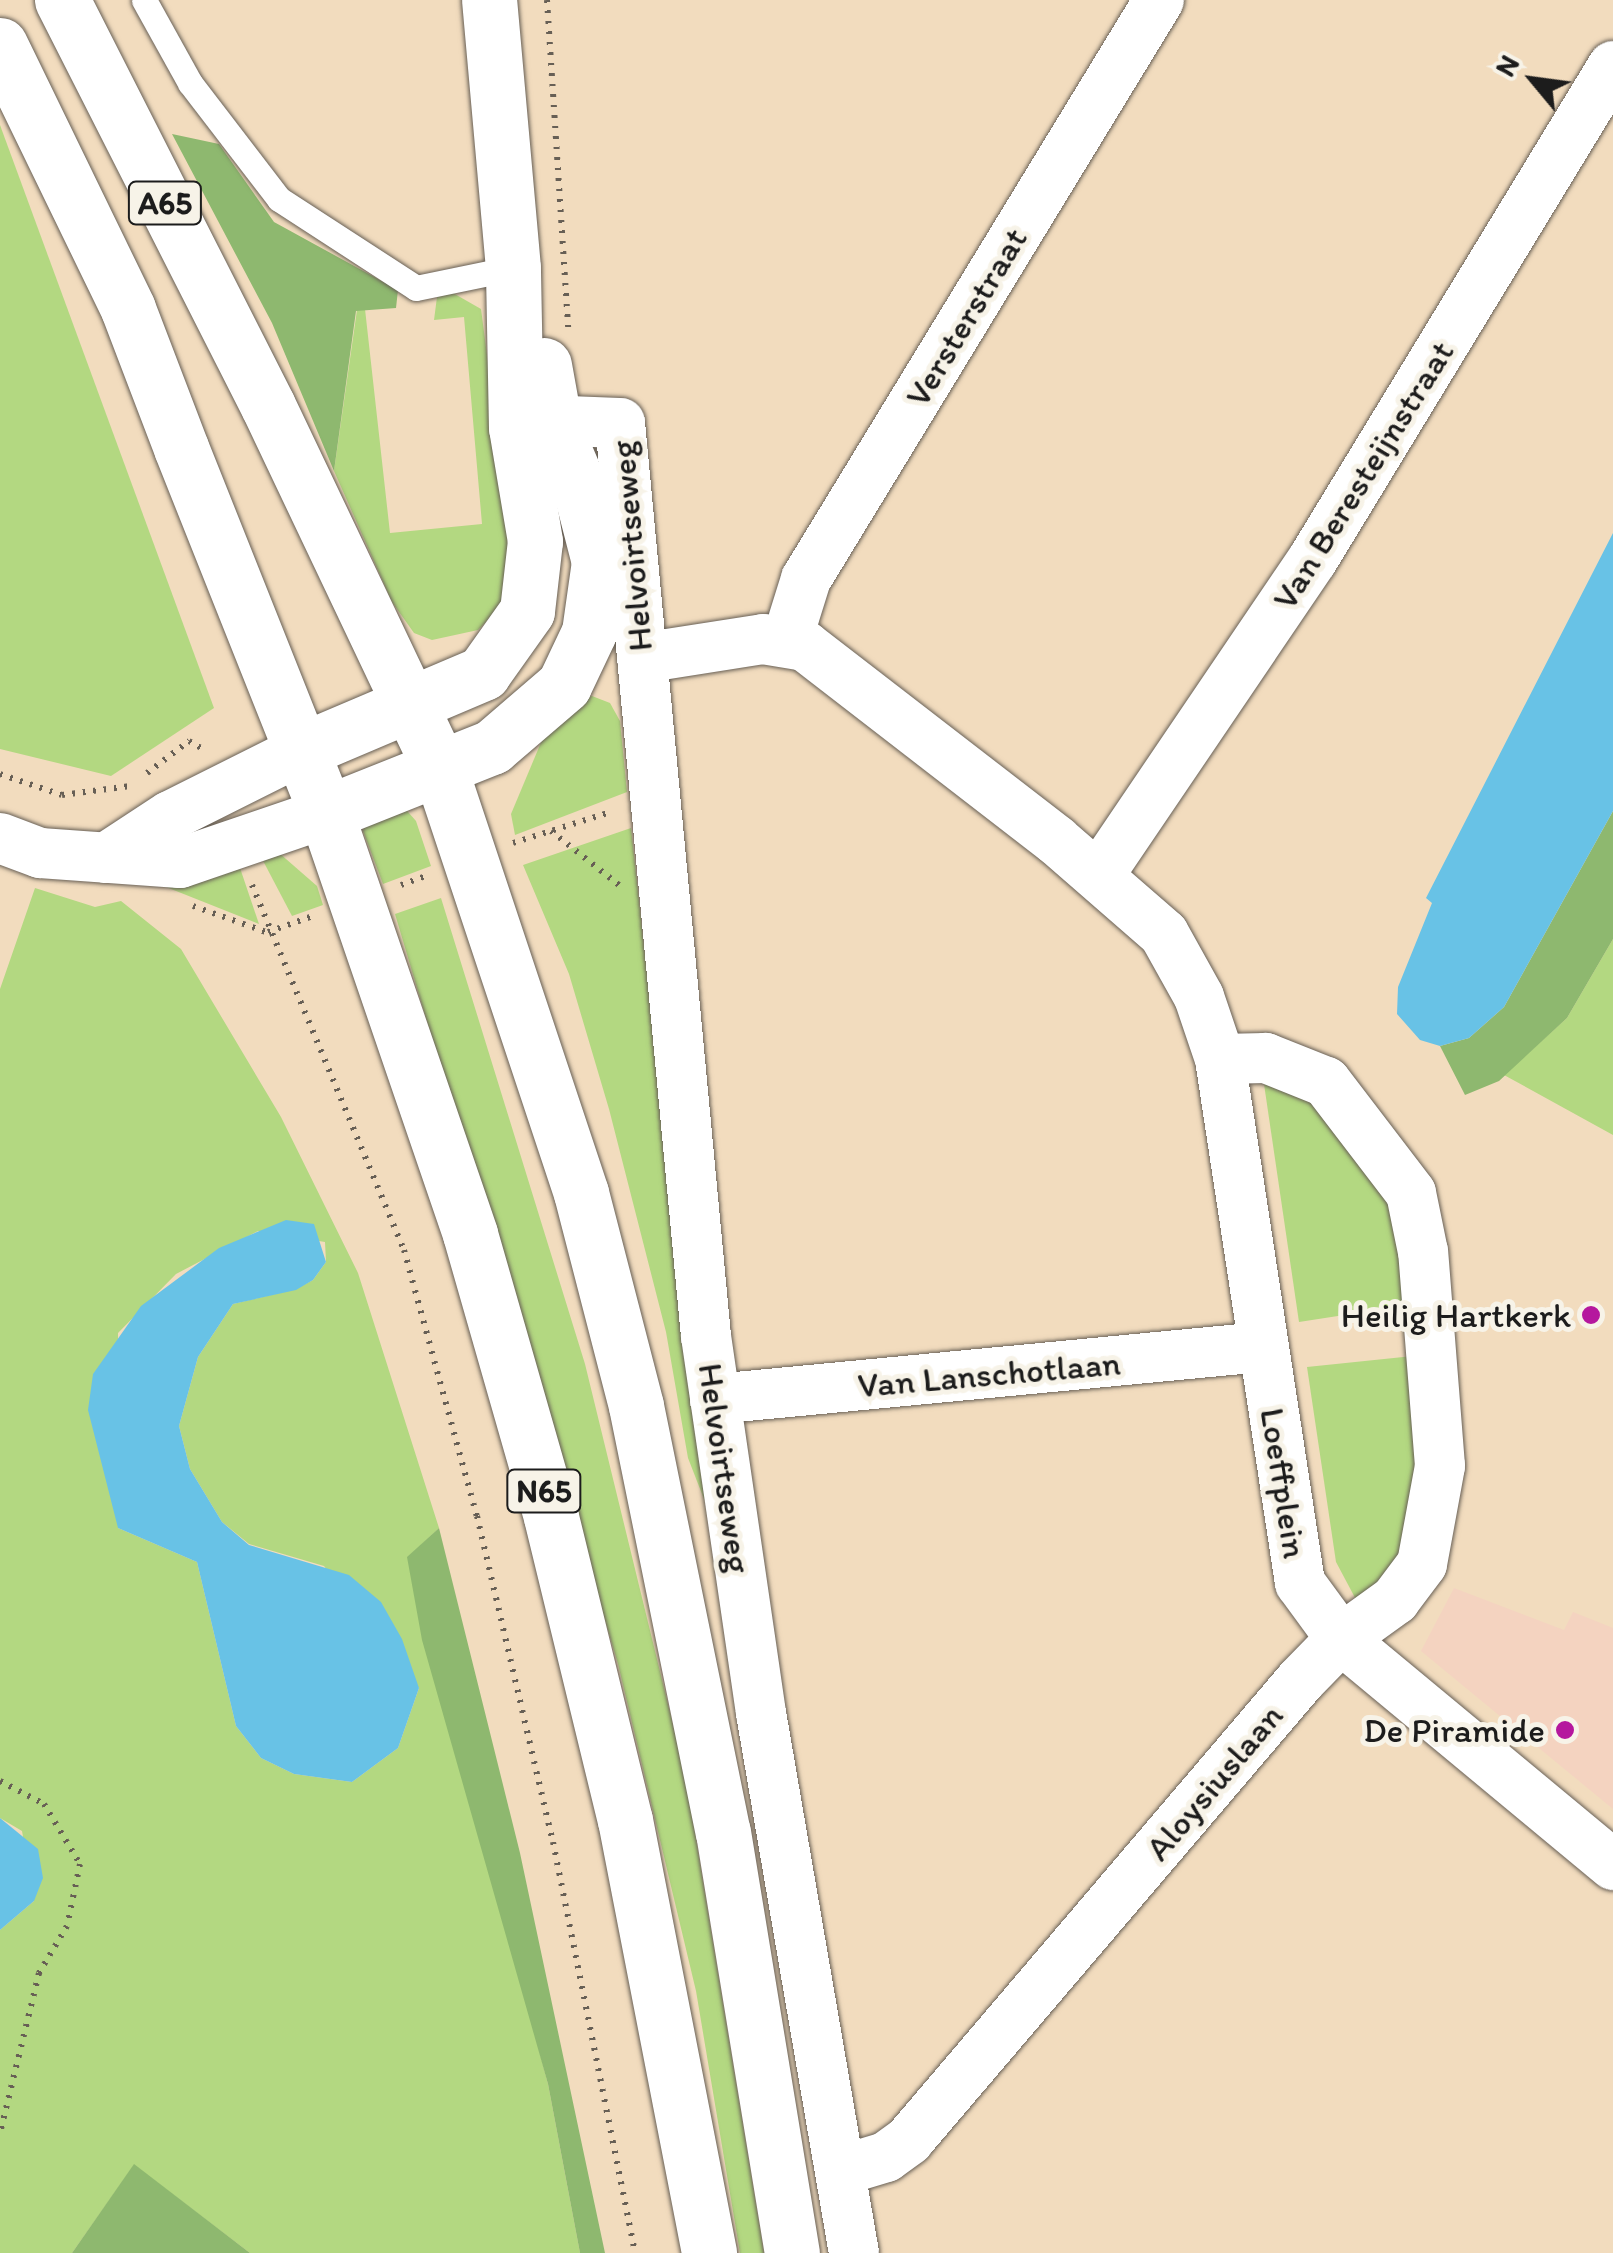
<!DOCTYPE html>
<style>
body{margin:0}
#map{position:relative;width:1613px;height:2253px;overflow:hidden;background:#f2dcbe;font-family:Itim,sans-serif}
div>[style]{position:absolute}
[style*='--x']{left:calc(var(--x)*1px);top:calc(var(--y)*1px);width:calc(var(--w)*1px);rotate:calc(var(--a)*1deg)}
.built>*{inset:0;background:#f4d3c0}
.green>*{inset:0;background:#b3d881}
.forest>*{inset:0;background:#8eb86f}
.water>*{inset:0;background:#68c2e6}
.path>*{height:6px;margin-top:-3px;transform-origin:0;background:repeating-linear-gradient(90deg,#675f55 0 2.5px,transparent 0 10.5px)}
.roads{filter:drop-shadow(0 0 2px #675f55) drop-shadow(0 0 2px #675f55)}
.lane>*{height:25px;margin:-12.5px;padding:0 12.5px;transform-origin:12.5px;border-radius:12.5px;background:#fff}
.street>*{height:50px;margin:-25px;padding:0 25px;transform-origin:25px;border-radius:25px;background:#fff}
.secondary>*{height:55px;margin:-27.5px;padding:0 27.5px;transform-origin:27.5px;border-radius:27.5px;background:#fff}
.primary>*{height:55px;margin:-27.5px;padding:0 27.5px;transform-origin:27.5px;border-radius:27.5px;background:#fff}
.highway>*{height:55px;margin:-27.5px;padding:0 27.5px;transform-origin:27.5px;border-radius:27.5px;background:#fff}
.dots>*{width:28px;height:28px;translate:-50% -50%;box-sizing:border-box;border:5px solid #f7f3e8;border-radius:50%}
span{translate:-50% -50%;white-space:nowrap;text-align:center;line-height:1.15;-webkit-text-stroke:10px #f7f3e8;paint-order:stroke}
.shield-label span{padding:2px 8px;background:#f7f3e8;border:2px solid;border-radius:8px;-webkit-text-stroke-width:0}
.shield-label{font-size:32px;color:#1c1c1c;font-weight:700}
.street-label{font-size:35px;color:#1c1c1c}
.poi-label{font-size:35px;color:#1c1c1c}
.right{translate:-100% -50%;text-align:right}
.north{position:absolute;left:1483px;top:30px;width:100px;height:100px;-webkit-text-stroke:8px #f7f3e8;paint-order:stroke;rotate:299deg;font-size:28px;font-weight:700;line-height:40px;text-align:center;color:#1c1c1c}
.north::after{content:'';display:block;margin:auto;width:35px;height:45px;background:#1c1c1c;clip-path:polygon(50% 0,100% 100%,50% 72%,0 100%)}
</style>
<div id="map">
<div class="built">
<i style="clip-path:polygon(1454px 1588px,1564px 1630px,1573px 1612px,1613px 1628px,1613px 1809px,1421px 1651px)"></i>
</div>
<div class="green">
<i style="clip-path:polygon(0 125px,214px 708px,111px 776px,0 749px)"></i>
<i style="clip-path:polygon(453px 293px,481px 309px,512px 547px,500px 608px,478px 630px,432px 640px,414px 633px,392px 602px,334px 471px,357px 310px,365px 309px,390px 533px,482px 524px,464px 317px,434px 320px,437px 297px)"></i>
<i style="clip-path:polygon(592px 696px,610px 703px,620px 721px,627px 792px,515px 835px,511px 814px,550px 721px,569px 702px)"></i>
<i style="clip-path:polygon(401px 804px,416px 821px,431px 866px,383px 884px,363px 831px,367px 817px)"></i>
<i style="clip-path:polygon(631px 828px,692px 1381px,709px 1512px,688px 1458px,666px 1332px,609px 1109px,569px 974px,523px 865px)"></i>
<i style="clip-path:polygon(278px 852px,317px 886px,323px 905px,292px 916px,260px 855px)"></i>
<i style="clip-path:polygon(238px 862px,259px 924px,161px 885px)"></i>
<i style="clip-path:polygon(evenodd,35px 888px,95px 907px,121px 901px,181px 949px,281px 1117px,358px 1273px,439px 1528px,408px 1557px,548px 2084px,580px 2253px,250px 2253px,134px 2165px,72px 2253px,0 2253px,0 1930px,34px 1901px,22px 1831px,0 1818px,0 989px,35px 888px,258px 1231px,325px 1242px,326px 1262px,313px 1280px,296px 1289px,233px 1304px,198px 1357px,179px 1426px,190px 1469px,222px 1522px,249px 1544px,324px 1566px,419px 1688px,398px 1748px,352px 1782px,294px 1774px,261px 1758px,236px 1726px,197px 1562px,118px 1528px,118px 1333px,176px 1274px,258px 1231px)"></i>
<i style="clip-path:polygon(441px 898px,585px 1364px,686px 1778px,764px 2253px,740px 2253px,696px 1991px,618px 1664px,395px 914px)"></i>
<i style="clip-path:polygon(1613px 939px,1613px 1135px,1504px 1075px,1567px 1018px)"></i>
<i style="clip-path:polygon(1273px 1079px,1303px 1084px,1389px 1192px,1409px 1305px,1299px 1322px,1264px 1084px)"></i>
<i style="clip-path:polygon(1413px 1356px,1422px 1453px,1411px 1552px,1361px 1609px,1336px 1562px,1307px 1367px)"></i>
</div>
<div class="forest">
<i style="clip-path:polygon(172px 134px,219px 144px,274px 222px,398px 290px,396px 308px,356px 311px,334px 471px,272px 323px)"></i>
<i style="clip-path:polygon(1613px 811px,1613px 939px,1567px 1018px,1499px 1081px,1465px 1095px,1440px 1046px,1469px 1038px,1504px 1007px)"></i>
<i style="clip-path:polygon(439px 1528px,520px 1853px,605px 2253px,580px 2253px,548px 2084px,422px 1640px,407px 1557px)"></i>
<i style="clip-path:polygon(134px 2164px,250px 2253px,72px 2253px)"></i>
</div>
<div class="water">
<i style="clip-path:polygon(1613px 533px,1613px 811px,1504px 1007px,1469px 1038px,1440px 1046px,1420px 1040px,1397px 1014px,1398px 987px,1432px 903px,1426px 898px)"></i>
<i style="clip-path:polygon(286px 1220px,314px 1224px,326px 1262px,313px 1280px,296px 1290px,233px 1304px,198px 1357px,179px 1426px,190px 1469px,222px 1522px,249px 1545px,349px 1575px,381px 1602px,402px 1639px,419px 1688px,398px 1748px,352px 1782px,294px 1774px,261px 1758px,236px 1726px,197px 1562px,118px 1528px,88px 1410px,93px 1374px,141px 1306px,219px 1248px)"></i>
<i style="clip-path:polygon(0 1818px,38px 1849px,43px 1878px,34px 1901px,0 1930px)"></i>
</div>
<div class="path">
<i style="--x:547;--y:0;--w:328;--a:86.3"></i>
<i style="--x:147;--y:773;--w:53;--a:-37.3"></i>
<i style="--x:189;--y:741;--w:14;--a:30"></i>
<i style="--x:0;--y:774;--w:65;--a:18.7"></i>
<i style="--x:62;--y:795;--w:69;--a:-7.5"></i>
<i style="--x:551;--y:831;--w:87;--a:38.5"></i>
<i style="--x:513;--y:843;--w:103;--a:-17.6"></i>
<i style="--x:252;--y:885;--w:395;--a:67.4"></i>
<i style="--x:404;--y:1250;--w:276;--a:74.7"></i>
<i style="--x:477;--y:1516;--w:335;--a:76.9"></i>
<i style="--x:553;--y:1842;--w:419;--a:78.7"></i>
<i style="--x:401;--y:885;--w:27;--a:-20"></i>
<i style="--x:193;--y:906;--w:77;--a:19.6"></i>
<i style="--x:268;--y:932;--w:48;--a:-19.6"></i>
<i style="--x:0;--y:1781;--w:50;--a:27.6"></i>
<i style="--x:44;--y:1804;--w:70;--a:59"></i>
<i style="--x:80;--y:1864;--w:63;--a:101.8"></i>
<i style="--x:67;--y:1926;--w:55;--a:120.8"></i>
<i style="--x:39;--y:1973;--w:165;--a:103.7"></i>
</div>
<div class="roads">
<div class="lane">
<i style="--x:144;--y:0;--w:95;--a:61"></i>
<i style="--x:190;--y:83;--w:146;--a:52.5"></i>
<i style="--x:279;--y:199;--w:163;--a:33"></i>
<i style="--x:416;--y:288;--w:99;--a:-11.7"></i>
</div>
<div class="street">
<i style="--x:516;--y:419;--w:104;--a:2.2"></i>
<i style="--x:620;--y:423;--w:917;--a:84.62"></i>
<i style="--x:706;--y:1336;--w:381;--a:81.7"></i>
<i style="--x:761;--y:1713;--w:548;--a:80.23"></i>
<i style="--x:787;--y:640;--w:64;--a:-72.7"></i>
<i style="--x:806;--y:579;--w:678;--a:-58.63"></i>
<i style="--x:642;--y:658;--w:122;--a:-8.9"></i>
<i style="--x:763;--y:639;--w:43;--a:9.5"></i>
<i style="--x:805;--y:646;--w:317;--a:37.7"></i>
<i style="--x:1056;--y:840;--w:143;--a:41"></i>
<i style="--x:1164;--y:934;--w:72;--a:60.9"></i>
<i style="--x:1199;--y:997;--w:65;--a:71.3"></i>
<i style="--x:1220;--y:1059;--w:530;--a:81.32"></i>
<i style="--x:1300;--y:1583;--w:69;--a:53.8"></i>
<i style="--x:1341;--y:1639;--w:354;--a:39.7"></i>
<i style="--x:0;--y:838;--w:43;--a:20.6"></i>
<i style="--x:40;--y:853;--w:140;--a:4.1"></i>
<i style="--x:180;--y:863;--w:154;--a:-18.9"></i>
<i style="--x:106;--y:858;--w:77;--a:-33.3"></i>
<i style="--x:170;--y:816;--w:148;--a:-26.6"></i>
<i style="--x:1099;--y:875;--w:382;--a:-55.9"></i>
<i style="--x:1313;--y:559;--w:577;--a:-58.68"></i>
<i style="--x:715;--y:1399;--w:549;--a:-5.43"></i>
<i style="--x:843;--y:2170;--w:45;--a:-16.8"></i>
<i style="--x:886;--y:2157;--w:29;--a:-36"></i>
<i style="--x:909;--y:2140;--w:603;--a:-49.57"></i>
<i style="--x:1300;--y:1681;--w:59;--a:-45.7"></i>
<i style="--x:1341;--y:1639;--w:67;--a:-35.8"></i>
<i style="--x:1395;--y:1600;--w:45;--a:-53.1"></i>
<i style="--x:1422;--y:1564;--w:100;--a:-79.6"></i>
<i style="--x:1440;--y:1466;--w:215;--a:-94.5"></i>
<i style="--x:1423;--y:1252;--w:60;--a:-101.5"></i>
<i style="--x:1411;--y:1193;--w:140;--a:-127.4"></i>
<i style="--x:1326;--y:1082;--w:65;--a:-158.2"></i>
<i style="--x:1266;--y:1058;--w:46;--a:178.8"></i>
</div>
<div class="secondary">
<i style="--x:302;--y:750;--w:197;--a:-23"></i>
<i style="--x:483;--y:673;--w:76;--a:-54.6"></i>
<i style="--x:527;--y:611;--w:70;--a:-83.5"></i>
<i style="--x:535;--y:541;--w:115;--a:-99.5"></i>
<i style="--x:516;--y:428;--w:160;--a:-91.1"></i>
<i style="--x:513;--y:268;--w:269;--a:-95.1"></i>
<i style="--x:326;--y:813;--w:179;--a:-21.7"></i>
<i style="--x:492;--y:747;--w:95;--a:-40.7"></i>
<i style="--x:564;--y:685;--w:59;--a:-64.7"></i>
<i style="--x:589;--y:632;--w:71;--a:-81.9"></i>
<i style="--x:599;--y:562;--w:76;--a:-104.4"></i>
<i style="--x:580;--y:488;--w:61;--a:-113.2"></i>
<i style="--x:556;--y:432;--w:68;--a:-100.2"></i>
</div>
<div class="primary">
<i style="--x:268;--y:406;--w:399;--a:64.6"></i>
<i style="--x:439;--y:766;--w:450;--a:71.6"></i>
<i style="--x:581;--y:1193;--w:220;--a:75.5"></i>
<i style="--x:636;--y:1406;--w:435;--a:78.5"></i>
<i style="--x:723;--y:1832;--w:427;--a:80.7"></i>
<i style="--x:181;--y:448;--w:393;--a:68.3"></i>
<i style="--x:326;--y:813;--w:445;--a:71.1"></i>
<i style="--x:470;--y:1234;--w:294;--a:74"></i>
<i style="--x:551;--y:1517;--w:312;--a:76.3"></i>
<i style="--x:625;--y:1820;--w:441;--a:79"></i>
</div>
<div class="highway">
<i style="--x:62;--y:0;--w:455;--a:63.1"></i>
<i style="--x:0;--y:45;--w:293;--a:64.1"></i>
<i style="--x:128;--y:309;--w:149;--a:69.1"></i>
</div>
</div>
<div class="dots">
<i style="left:1591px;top:1315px;background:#b5179e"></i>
<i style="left:1565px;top:1730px;background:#b5179e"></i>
</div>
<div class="shield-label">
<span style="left:165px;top:203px">A65</span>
<span style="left:544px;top:1491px">N65</span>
</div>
<div class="street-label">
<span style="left:966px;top:317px;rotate:-59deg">Versterstraat</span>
<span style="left:1363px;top:475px;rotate:-58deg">Van Beresteijnstraat</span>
<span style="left:631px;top:546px;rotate:-95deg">Helvoirtseweg</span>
<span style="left:989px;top:1374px;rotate:-5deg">Van Lanschotlaan</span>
<span style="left:725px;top:1468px;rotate:82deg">Helvoirtseweg</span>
<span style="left:1284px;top:1483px;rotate:81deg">Loeffplein</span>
<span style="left:1214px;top:1782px;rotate:-50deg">Aloysiuslaan</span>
</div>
<div class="poi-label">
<span class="right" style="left:1571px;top:1315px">Heilig Hartkerk</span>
<span class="right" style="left:1545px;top:1730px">De Piramide</span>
</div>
<div class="north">N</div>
</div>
